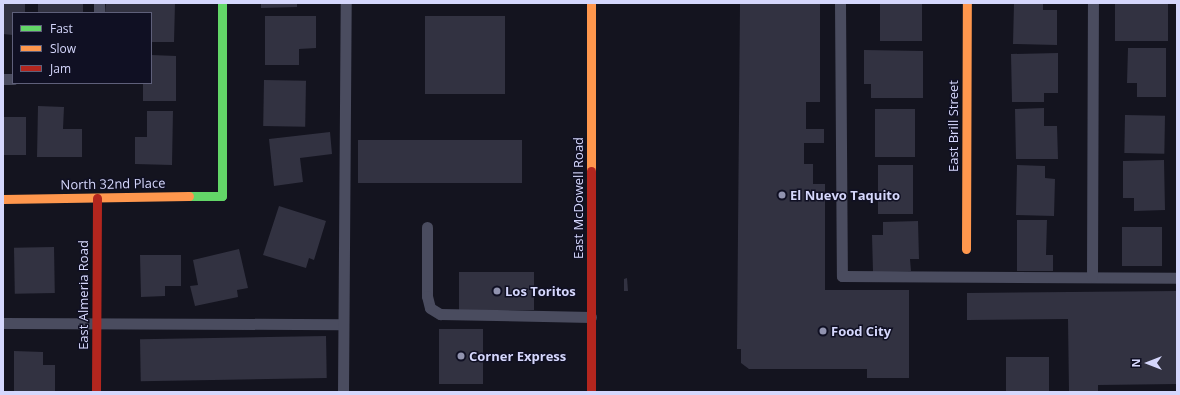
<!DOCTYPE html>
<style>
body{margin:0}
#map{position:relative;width:1180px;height:395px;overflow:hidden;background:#14141f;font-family:"Open Sans",sans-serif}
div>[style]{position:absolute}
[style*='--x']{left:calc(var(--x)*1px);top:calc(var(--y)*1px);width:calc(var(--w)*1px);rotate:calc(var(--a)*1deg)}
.building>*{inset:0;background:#323241;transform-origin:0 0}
.lane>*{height:11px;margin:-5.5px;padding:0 5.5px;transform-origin:5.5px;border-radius:5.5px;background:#4a4c5f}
.fast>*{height:9px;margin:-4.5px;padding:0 4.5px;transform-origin:4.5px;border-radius:4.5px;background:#63d668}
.slow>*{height:9px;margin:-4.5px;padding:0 4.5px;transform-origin:4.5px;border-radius:4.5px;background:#ff974d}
.jam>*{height:9px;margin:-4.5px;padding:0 4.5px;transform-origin:4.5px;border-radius:4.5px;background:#b3261e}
.dots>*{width:11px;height:11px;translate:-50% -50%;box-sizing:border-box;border:2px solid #101023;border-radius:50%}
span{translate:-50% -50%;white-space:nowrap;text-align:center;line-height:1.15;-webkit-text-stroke:3px #101023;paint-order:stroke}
.street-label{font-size:13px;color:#d5d7fc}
.poi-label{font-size:13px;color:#d5d7fc;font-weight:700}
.left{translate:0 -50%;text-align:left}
.frame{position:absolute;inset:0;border:4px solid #d5d7fc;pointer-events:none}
.legend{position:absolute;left:12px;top:12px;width:140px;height:72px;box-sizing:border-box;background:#101023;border:1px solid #5f607a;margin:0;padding:5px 7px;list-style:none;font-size:12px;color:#d5d7fc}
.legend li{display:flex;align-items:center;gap:8px;height:20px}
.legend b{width:20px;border:1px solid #5f607a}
.north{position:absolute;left:1128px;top:343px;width:40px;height:40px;-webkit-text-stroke:3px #101023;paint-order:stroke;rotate:270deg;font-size:11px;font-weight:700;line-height:16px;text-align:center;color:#d5d7fc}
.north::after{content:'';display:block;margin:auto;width:14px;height:18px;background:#d5d7fc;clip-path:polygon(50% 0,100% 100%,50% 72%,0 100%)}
</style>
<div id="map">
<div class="building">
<i style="clip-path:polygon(3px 3px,25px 3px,25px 13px,13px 13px,13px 35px,3px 34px)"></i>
<i style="clip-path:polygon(106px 3px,175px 3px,174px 42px,151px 42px,151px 13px,105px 13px)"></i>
<i style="clip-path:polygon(261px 3px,297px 3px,297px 7px,261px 8px)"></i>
<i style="clip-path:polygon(740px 3px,820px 3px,820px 102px,806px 102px,806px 129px,824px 129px,824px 143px,804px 143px,804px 164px,813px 164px,813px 184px,825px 184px,825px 290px,909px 290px,909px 378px,867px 378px,867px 369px,749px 369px,741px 363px,741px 349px,737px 349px)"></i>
<i style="left:880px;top:3px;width:42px;height:38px"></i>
<i style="clip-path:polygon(1014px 3px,1043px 3px,1043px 10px,1057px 10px,1057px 45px,1013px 44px)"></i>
<i style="left:1115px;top:3px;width:53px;height:38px"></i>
<i style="left:38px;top:4px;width:45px;height:9px"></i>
<i style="clip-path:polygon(265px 16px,316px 16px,316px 48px,299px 49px,299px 65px,265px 65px)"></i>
<i style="left:425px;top:16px;width:80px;height:78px"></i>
<i style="clip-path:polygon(1128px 48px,1166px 48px,1166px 97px,1137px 97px,1137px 83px,1127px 83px)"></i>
<i style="clip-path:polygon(864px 50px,923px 51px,923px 98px,871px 98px,871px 84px,864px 84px)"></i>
<i style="clip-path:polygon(1058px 53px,1058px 93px,1044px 93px,1044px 102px,1012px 102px,1011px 54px)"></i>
<i style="clip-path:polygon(151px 55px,176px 56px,176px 101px,143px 101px,143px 83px,151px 83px)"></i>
<i style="left:264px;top:80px;width:42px;height:46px;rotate:1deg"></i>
<i style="clip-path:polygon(38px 106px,64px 107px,63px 129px,82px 129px,82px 157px,37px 157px)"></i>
<i style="clip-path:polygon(1044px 108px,1044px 126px,1057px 126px,1058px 159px,1016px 159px,1015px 109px)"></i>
<i style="left:875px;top:109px;width:40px;height:48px"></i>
<i style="clip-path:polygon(147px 111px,173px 111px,172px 165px,135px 164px,135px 137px,147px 137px)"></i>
<i style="left:1125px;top:115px;width:40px;height:38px;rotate:1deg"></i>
<i style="left:3px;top:117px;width:23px;height:38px"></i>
<i style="clip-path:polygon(330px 132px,332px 154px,300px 158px,303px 182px,274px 186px,269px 139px)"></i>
<i style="left:358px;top:140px;width:164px;height:43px"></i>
<i style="clip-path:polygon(1164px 160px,1165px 210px,1134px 211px,1134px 198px,1123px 198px,1123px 161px)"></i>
<i style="left:878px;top:165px;width:35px;height:49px"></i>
<i style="clip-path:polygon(1017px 165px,1045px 166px,1045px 178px,1055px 179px,1054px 216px,1016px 215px)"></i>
<i style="clip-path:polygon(279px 206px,326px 221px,314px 260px,309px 258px,306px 268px,263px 255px)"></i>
<i style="clip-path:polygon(1017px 220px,1047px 220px,1046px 255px,1053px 255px,1053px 271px,1017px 271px)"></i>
<i style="clip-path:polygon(918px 221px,919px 259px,910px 259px,911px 271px,873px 272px,872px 235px,883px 235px,883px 222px)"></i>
<i style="left:1162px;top:227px;width:39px;height:40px;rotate:90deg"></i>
<i style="left:54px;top:247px;width:46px;height:40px;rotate:89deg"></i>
<i style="clip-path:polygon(239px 249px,248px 288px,237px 290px,238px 297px,195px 306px,190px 286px,198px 285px,193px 260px)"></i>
<i style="clip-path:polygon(140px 255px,181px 255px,181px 286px,165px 286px,165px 296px,141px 297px)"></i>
<i style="left:459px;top:272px;width:75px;height:38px"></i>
<i style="clip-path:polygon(627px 278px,628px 291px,624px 291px,624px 279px)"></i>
<i style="clip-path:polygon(1177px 291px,1177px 384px,1098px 385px,1098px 392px,1069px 392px,1068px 319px,967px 320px,967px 293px)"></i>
<i style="left:439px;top:329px;width:44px;height:55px"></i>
<i style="left:326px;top:336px;width:42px;height:186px;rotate:89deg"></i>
<i style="clip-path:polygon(14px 351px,43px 352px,43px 365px,55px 365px,55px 392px,14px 392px)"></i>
<i style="left:1049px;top:357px;width:35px;height:43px;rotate:90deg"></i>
</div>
<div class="lane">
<i style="--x:840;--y:3;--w:273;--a:89.6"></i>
<i style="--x:842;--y:276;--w:335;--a:0.3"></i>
<i style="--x:99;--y:13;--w:10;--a:-90"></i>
<i style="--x:3;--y:79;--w:10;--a:0"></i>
<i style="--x:427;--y:227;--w:69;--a:90"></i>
<i style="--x:427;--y:296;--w:12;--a:76"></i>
<i style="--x:430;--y:308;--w:12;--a:31"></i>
<i style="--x:440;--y:314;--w:151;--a:1.1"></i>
<i style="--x:1092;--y:277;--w:274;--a:-89.8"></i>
<i style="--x:3;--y:323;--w:339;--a:0.2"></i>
<i style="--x:343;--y:392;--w:389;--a:-89.6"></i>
</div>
<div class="fast">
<i style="--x:189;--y:196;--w:33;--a:0"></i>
<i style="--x:222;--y:196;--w:193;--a:-90"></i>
</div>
<div class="slow">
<i style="--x:591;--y:3;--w:168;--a:90"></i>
<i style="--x:3;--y:199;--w:186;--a:-0.9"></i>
<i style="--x:966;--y:249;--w:246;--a:-89.8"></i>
</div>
<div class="jam">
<i style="--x:591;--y:171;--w:221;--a:90"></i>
<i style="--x:96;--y:392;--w:194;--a:-89.7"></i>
</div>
<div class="dots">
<i style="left:782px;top:195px;background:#9193af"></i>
<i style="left:497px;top:291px;background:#9193af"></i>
<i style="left:823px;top:331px;background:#9193af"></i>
<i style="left:461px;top:356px;background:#9193af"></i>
</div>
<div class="street-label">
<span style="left:953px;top:126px;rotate:-90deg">East Brill Street</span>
<span style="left:113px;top:184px;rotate:-1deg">North 32nd Place</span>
<span style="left:578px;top:198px;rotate:-90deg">East McDowell Road</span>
<span style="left:83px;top:295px;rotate:-90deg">East Almeria Road</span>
</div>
<div class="poi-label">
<span class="left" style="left:790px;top:195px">El Nuevo Taquito</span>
<span class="left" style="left:505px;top:291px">Los Toritos</span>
<span class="left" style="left:831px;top:331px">Food City</span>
<span class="left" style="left:469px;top:356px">Corner Express</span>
</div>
<div class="frame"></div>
<ul class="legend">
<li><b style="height:5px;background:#63d668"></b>Fast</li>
<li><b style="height:5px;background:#ff974d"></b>Slow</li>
<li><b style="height:5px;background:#b3261e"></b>Jam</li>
</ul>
<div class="north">N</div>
</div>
